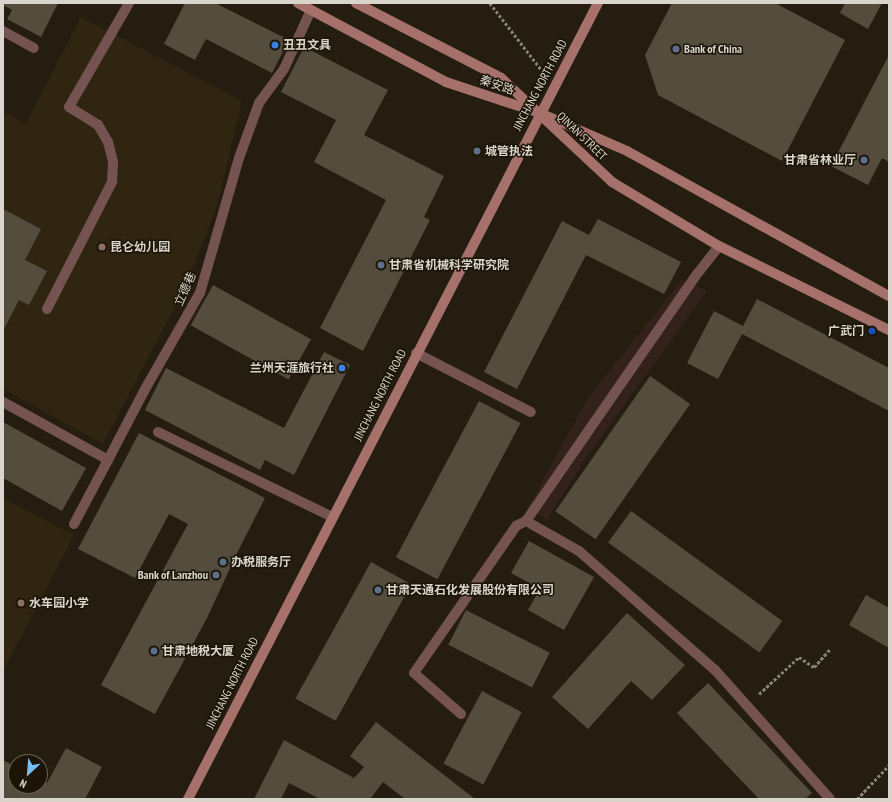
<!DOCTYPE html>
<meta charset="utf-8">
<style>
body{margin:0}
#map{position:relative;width:892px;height:802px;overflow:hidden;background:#251e10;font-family:"PT Sans Narrow","Noto Sans SC",sans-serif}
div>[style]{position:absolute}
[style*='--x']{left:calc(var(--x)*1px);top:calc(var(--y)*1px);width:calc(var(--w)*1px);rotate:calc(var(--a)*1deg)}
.commercial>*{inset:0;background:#33211c}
.built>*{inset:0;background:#302511}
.building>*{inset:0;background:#544c3d;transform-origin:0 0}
.path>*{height:2.5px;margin-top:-1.25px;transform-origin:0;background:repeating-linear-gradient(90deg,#888277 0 3px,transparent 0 5px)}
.lane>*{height:10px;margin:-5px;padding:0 5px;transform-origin:5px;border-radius:5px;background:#755350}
.street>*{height:10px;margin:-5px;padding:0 5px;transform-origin:5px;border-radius:5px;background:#755350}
.secondary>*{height:10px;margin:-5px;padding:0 5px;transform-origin:5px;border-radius:5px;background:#a6706b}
.dots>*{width:11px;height:11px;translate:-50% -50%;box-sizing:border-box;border:2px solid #1b1407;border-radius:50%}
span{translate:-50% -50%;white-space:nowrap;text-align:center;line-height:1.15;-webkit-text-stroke:3px #1b1407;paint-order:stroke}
.poi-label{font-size:12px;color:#dad5cc;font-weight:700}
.left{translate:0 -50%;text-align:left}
.right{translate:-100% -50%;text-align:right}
.street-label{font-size:12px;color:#dad5cc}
.frame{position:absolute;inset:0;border:4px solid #dad5cc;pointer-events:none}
.north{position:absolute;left:8px;top:754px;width:40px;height:40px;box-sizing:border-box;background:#1b1407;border:1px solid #676156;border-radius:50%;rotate:206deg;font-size:11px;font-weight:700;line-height:16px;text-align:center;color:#dad5cc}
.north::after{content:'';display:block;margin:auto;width:14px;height:18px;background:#75c0f6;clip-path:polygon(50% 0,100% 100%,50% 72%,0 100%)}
</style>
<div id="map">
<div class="commercial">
<i style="clip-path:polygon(682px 280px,707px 291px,590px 452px,547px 520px,528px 507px,589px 396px)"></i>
</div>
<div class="built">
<i style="clip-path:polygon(81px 17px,242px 101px,217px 206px,184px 289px,103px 444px,3px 389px,3px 112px,26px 124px)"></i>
<i style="clip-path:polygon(3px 498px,74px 535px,3px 671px)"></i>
</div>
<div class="building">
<i style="clip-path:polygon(3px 3px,58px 3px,41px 37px,7px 19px,12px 10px,3px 5px)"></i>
<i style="clip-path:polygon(185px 3px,215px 3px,289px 40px,272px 73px,206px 39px,195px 60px,164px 44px)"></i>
<i style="clip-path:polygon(672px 3px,775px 3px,845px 40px,782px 161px,658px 95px,645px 55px)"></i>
<i style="clip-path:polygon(845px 3px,882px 3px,868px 29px,840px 13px)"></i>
<i style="clip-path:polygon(304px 47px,388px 90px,364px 135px,444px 176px,424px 217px,430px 220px,363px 351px,320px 328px,386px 200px,314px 162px,336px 120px,281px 92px)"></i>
<i style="clip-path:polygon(889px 55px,889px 162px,882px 158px,868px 185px,831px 166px)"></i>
<i style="clip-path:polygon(3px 209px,41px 229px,25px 260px,47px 271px,29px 305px,19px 300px,3px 331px)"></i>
<i style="clip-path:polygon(598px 219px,681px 262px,664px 294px,586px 255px,517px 389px,484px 372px,562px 221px,589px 235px)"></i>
<i style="left:213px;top:285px;width:112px;height:46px;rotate:29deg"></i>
<i style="clip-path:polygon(757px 299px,889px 368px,889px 411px,742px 334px,718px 379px,687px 363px,714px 311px,743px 326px)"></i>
<i style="clip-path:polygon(324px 352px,350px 365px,294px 475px,265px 460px,260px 470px,145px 410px,166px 368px,284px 428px)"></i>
<i style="left:650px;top:376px;width:49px;height:165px;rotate:35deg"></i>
<i style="left:479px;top:401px;width:47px;height:177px;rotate:28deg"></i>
<i style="clip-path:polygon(3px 422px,86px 468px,62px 511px,3px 478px)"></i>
<i style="clip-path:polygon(139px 433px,265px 498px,238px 551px,207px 618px,155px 714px,101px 685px,188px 524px,169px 514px,135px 578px,78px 549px)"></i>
<i style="left:631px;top:511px;width:187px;height:39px;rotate:36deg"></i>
<i style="clip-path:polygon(529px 541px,594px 577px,564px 630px,528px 610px,540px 589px,511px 573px)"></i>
<i style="left:371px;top:562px;width:46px;height:156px;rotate:29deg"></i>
<i style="clip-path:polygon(866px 595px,889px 608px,889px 648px,849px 625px)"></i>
<i style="left:466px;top:610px;width:94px;height:39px;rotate:27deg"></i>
<i style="clip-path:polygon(627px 613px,685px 665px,652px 700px,631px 681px,588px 729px,552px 697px)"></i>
<i style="clip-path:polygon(708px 683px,812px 793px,805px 799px,759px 799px,677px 713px)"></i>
<i style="left:482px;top:691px;width:45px;height:82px;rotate:28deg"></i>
<i style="clip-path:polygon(376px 722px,475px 799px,405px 799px,383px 782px,370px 799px,320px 799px,289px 783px,281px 799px,254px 799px,284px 740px,354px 778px,364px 767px,350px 756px)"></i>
<i style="clip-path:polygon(66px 748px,102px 767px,85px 799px,3px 799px,3px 760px,16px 767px,16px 786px,40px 786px,40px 780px,47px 783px)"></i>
</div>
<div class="path">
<i style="--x:490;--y:3;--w:88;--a:52.4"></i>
<i style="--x:759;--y:694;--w:54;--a:-42.8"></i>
<i style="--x:799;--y:657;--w:18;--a:34"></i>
<i style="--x:814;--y:667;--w:24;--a:-48"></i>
<i style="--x:857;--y:799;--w:47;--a:-46.7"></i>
</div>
<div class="lane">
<i style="--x:3;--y:31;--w:35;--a:29"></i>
<i style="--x:47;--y:309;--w:143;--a:-62.9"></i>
<i style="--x:112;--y:182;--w:20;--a:-87"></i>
<i style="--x:113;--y:162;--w:21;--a:-104"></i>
<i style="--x:108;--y:142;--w:20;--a:-120"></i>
<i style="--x:98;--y:125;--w:34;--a:-148"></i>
<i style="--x:69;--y:107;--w:120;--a:-60"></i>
<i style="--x:416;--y:353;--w:129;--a:27.2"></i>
<i style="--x:3;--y:402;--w:120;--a:28.9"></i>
<i style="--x:108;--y:460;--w:78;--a:-62.4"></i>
<i style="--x:144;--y:391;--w:113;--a:-60.3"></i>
<i style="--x:200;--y:293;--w:141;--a:-73.9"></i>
<i style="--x:239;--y:158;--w:59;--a:-70"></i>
<i style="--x:259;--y:103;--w:42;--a:-53.7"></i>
<i style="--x:284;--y:69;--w:65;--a:-65.4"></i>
<i style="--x:158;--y:432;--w:194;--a:26"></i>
<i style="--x:74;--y:524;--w:72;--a:-62"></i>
<i style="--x:461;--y:714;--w:62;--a:-138.9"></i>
<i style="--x:414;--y:673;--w:179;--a:-55.2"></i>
<i style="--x:516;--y:526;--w:11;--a:-27"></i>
<i style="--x:526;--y:521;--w:61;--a:29.5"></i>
<i style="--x:579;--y:551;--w:182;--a:41.2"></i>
<i style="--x:716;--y:671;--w:171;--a:48.3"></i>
</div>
<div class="street">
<i style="--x:526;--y:521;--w:302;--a:-55.3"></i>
<i style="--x:698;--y:273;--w:34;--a:-52"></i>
</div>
<div class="secondary">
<i style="--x:298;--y:3;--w:168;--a:28.1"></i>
<i style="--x:446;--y:82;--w:99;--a:18.3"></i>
<i style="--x:540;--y:113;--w:95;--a:23.6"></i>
<i style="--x:627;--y:151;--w:299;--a:29"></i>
<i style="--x:356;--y:3;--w:163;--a:27.3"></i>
<i style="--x:501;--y:78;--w:152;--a:43.1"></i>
<i style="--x:612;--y:182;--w:125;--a:30.9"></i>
<i style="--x:719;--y:246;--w:190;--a:26.3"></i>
<i style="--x:188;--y:799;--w:895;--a:-62.75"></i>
</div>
<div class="dots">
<i style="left:275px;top:45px;background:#3f7fe0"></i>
<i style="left:676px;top:49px;background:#5c6f8a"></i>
<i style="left:477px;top:151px;background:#5c6f8a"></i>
<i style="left:864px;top:160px;background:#5c6f8a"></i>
<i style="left:102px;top:247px;background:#8d6e63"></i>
<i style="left:381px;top:265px;background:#5c6f8a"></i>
<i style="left:872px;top:331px;background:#1a4fb4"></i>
<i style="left:342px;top:368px;background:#3f7fe0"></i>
<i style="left:223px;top:562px;background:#5c6f8a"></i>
<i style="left:216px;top:575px;background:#5c6f8a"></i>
<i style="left:378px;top:590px;background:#5c6f8a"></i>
<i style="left:21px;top:603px;background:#8d6e63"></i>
<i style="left:154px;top:651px;background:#5c6f8a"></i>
</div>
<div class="poi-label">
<span class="left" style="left:283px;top:45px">丑丑文具</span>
<span class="left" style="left:684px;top:49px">Bank of China</span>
<span class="left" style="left:485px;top:151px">城管执法</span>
<span class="right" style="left:856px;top:160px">甘肃省林业厅</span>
<span class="left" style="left:110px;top:247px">昆仑幼儿园</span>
<span class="left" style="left:389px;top:265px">甘肃省机械科学研究院</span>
<span class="right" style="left:864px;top:331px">广武门</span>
<span class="right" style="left:334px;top:368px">兰州天涯旅行社</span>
<span class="left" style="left:231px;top:562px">办税服务厅</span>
<span class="right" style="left:208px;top:575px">Bank of Lanzhou</span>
<span class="left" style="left:386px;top:590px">甘肃天通石化发展股份有限公司</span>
<span class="left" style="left:29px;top:603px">水车园小学</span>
<span class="left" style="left:162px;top:651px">甘肃地税大厦</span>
</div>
<div class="street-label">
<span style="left:497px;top:85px;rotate:19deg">秦安路</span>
<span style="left:540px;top:85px;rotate:-62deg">JINCHANG NORTH ROAD</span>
<span style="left:582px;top:136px;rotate:44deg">QIN'AN STREET</span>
<span style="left:185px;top:289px;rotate:-66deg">立德巷</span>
<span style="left:380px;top:395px;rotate:-63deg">JINCHANG NORTH ROAD</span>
<span style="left:232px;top:683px;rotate:-63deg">JINCHANG NORTH ROAD</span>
</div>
<div class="frame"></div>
<div class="north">N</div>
</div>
